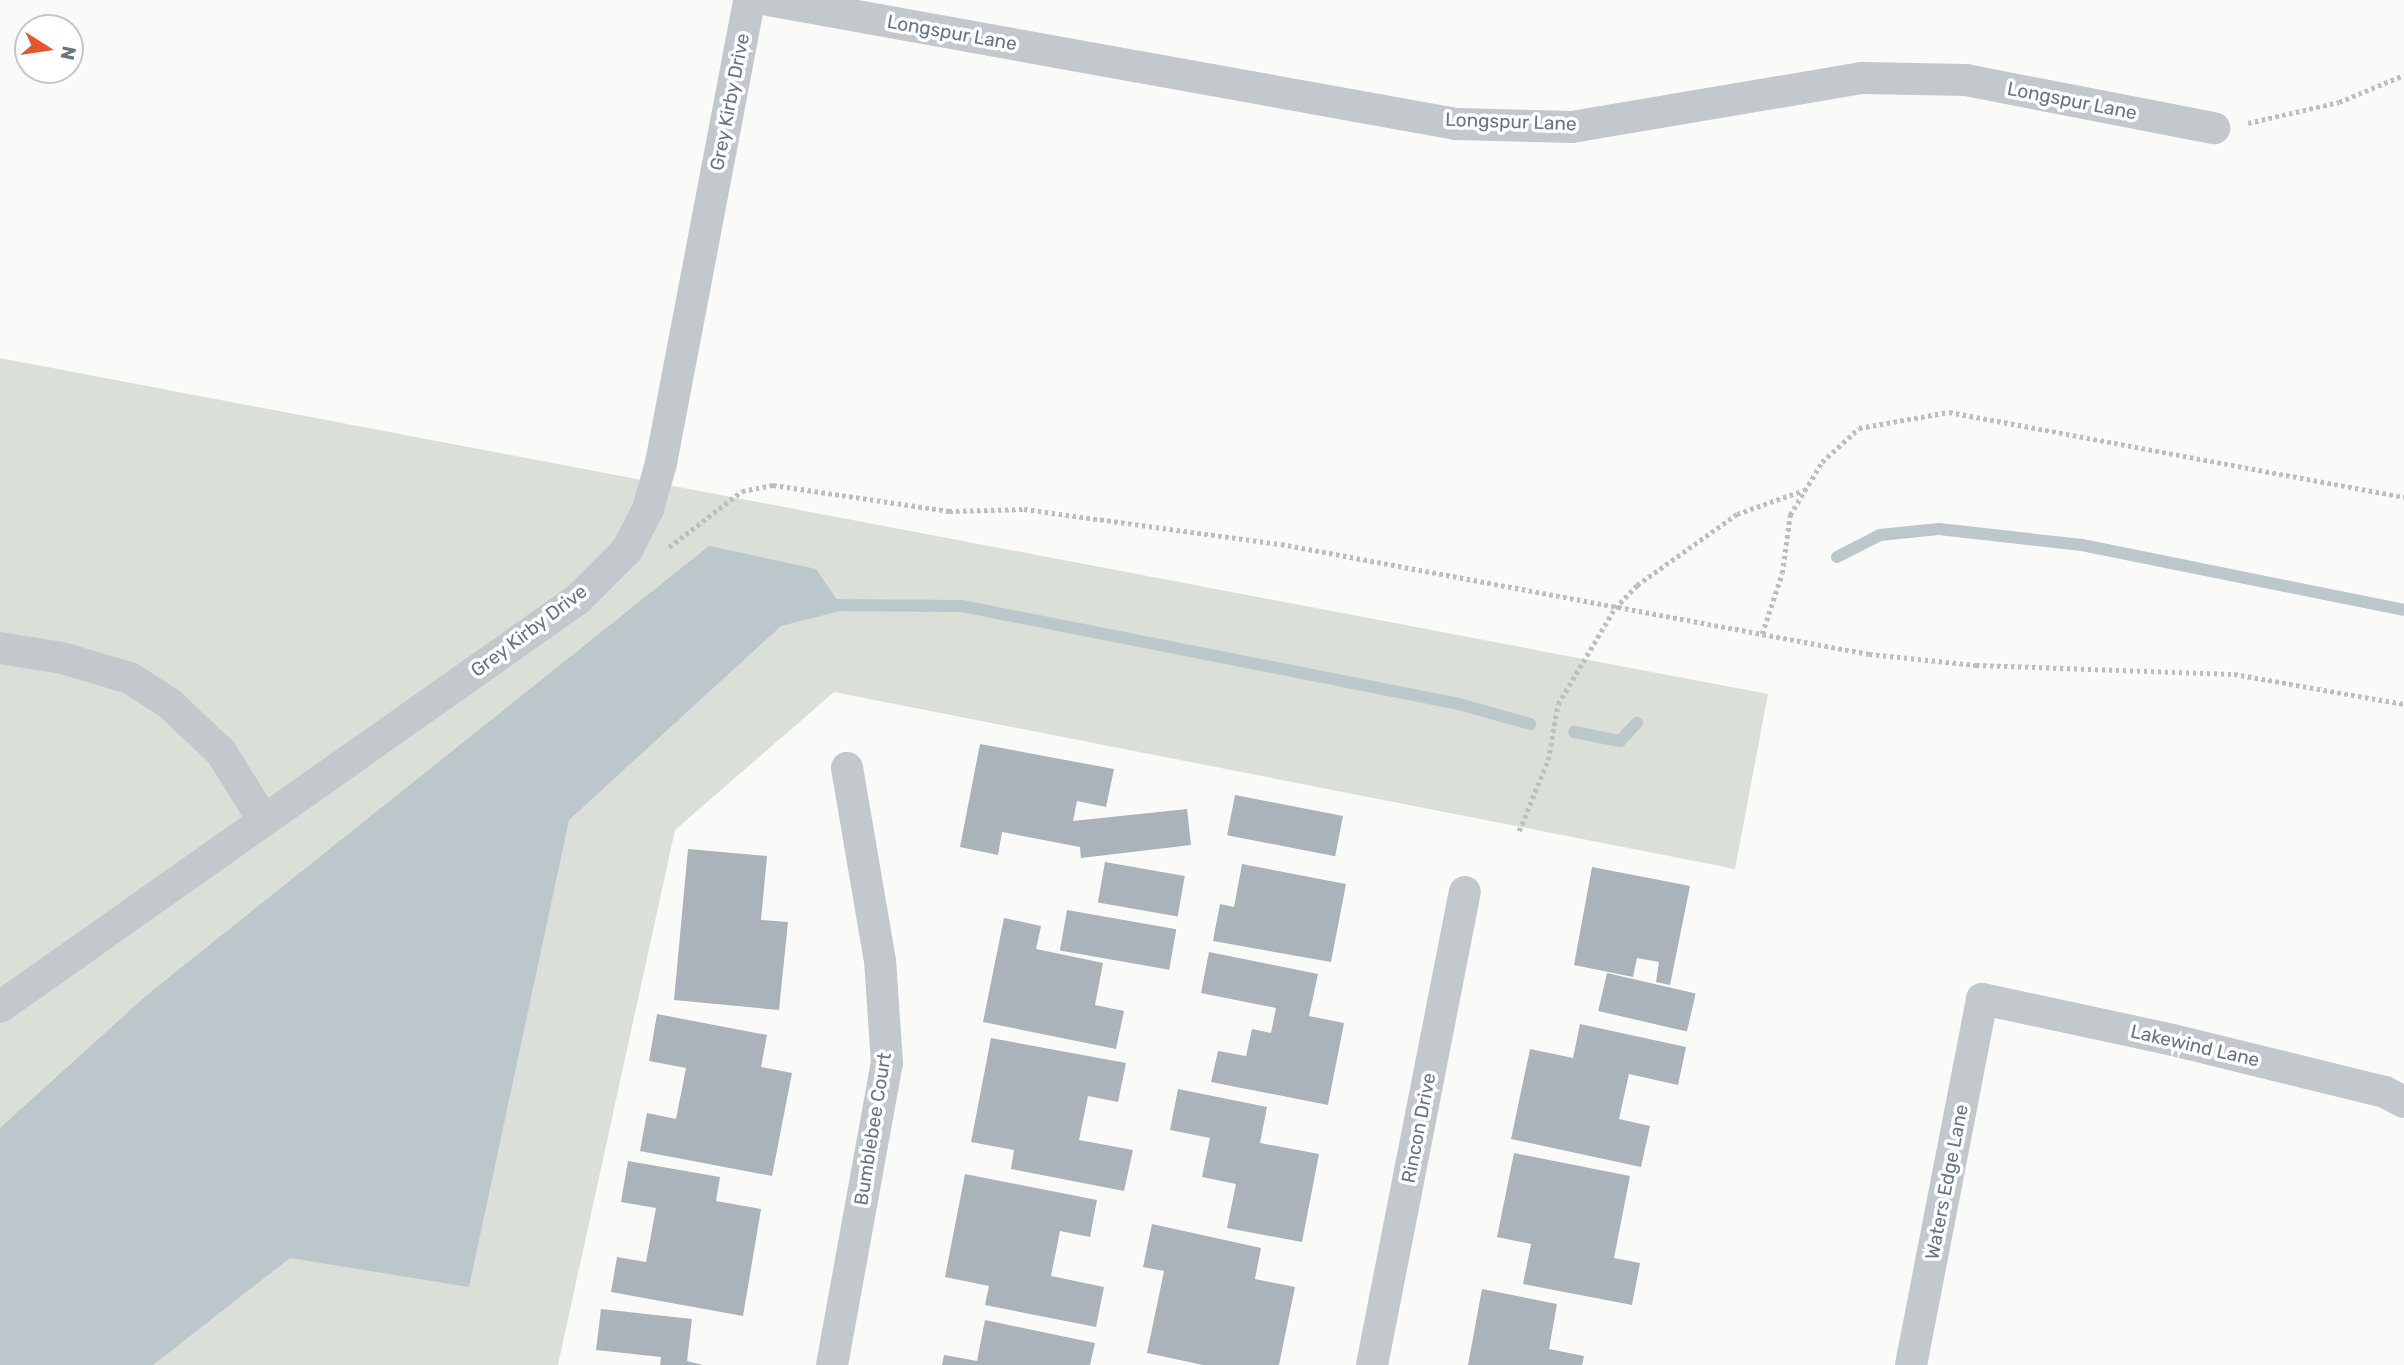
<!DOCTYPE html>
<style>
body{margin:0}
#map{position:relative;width:2404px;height:1365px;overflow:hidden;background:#fafaf8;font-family:Rubik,sans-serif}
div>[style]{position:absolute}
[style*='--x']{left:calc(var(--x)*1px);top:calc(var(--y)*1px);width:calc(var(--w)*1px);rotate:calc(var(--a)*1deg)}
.green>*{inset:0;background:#dadfd7}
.water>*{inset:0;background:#bbc7cb}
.stream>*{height:12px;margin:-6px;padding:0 6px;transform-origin:6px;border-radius:6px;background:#bbc7cb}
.building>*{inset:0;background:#aab3b9;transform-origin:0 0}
.path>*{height:4.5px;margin-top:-2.25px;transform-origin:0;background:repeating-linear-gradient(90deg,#bbbfc2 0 3.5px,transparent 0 7px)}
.street>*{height:32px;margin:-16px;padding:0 16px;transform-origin:16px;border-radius:16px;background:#c3c8cc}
span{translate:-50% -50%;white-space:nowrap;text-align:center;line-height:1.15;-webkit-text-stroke:7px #fff;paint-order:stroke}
.street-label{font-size:19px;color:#657683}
.north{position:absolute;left:14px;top:14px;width:70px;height:70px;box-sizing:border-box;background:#fff;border:2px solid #c1c8cd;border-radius:50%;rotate:102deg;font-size:19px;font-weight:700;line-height:28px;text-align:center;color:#657683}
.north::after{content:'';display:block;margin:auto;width:24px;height:32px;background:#e4572e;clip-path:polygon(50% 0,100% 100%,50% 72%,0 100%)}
</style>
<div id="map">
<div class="green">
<i style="clip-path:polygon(0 358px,1768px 694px,1735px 869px,834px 692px,675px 830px,558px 1365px,0 1365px)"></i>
</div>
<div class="water">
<i style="clip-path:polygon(709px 546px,816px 569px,844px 610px,781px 626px,569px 820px,469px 1287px,290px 1258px,153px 1365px,0 1365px,0 1128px,148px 994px)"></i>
</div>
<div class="stream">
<i style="--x:1837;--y:557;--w:48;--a:-27.1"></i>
<i style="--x:1880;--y:535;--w:59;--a:-5.8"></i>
<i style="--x:1939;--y:529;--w:144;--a:6.4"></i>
<i style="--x:2082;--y:545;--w:328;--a:11.4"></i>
<i style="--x:823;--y:605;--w:139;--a:0.4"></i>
<i style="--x:962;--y:606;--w:507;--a:11.15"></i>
<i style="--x:1459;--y:704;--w:74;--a:15.7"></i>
<i style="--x:1574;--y:732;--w:47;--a:11.1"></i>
<i style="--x:1620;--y:741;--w:25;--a:-47"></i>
</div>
<div class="building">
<i style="clip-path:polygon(980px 744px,1114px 769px,1106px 807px,1077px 801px,1073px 821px,1187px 809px,1191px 845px,1081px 858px,1080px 847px,1002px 832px,998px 855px,960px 847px)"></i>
<i style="left:1235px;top:795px;width:110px;height:41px;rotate:11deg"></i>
<i style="clip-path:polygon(688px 849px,767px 856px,761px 920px,788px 922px,779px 1010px,674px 1000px)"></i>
<i style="left:1105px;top:862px;width:81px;height:41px;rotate:10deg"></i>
<i style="clip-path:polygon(1242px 864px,1346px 884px,1331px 962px,1213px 941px,1220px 904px,1234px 907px)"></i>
<i style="clip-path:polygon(1592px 867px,1690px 886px,1670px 985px,1656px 982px,1659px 962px,1637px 958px,1633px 977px,1574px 965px)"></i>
<i style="left:1067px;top:910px;width:111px;height:41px;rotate:10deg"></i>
<i style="clip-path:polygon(1004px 918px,1041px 926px,1036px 949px,1103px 963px,1095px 1005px,1124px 1011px,1116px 1049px,983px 1022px)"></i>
<i style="clip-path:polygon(1209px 952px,1318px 974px,1309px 1016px,1344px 1023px,1328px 1105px,1211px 1082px,1218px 1051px,1246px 1056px,1252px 1029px,1271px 1033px,1276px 1008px,1201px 993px)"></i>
<i style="left:1607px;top:973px;width:91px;height:39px;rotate:13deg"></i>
<i style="clip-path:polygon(657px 1014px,767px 1035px,761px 1067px,792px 1073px,772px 1176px,640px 1151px,647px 1113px,676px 1119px,686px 1068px,649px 1061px)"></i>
<i style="clip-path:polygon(1580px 1024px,1686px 1047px,1678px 1085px,1629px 1074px,1619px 1119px,1650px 1126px,1641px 1167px,1511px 1139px,1530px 1049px,1573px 1058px)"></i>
<i style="clip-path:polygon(991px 1038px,1126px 1063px,1118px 1102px,1088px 1096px,1079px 1140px,1133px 1150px,1124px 1191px,1011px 1169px,1014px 1150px,971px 1142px)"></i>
<i style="clip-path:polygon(1178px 1089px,1267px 1107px,1260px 1143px,1319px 1154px,1302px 1242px,1227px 1228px,1236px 1184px,1202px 1177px,1210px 1138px,1170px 1130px)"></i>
<i style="clip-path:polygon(1514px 1153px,1630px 1176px,1614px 1258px,1640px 1263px,1632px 1305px,1523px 1284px,1531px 1244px,1497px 1237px)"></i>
<i style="clip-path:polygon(628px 1161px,720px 1177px,716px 1201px,761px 1209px,743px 1316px,611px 1292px,617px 1257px,646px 1262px,656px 1208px,621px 1202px)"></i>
<i style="clip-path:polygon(965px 1174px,1097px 1200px,1090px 1237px,1060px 1231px,1051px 1276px,1104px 1287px,1096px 1327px,985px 1305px,989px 1286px,945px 1277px)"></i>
<i style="clip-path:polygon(1152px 1224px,1261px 1248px,1255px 1279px,1295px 1287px,1279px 1365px,1203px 1365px,1147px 1353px,1164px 1271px,1143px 1267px)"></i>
<i style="clip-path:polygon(1482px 1289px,1557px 1304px,1549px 1349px,1584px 1356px,1582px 1365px,1468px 1365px)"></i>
<i style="clip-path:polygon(601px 1309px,692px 1319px,687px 1361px,703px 1365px,660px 1365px,661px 1357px,596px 1350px)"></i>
<i style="clip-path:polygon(985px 1320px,1095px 1343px,1090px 1365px,942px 1365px,944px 1355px,977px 1361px)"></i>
</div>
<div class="path">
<i style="--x:2248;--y:123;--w:93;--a:-13"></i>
<i style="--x:2339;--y:102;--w:70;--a:-22.6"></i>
<i style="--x:669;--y:547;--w:92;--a:-37.5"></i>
<i style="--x:742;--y:491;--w:32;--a:-11"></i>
<i style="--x:773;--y:485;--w:178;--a:8.4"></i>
<i style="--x:949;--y:511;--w:75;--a:-1.5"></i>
<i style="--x:1024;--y:509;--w:259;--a:7.8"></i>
<i style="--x:1281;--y:544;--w:598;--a:10.6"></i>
<i style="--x:1869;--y:654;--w:108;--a:5.9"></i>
<i style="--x:1976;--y:665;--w:258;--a:2"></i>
<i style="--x:2234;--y:674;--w:173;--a:10"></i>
<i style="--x:1762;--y:634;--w:64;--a:-71.8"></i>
<i style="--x:1782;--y:573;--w:59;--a:-82.1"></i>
<i style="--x:1790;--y:515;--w:62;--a:-58.9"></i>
<i style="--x:1822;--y:462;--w:50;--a:-42.6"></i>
<i style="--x:1859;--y:428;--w:91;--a:-10.1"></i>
<i style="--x:1949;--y:412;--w:463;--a:10.6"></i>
<i style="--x:1519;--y:831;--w:77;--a:-67.8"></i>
<i style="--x:1548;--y:760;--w:57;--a:-79.9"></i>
<i style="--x:1558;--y:704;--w:112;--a:-59.3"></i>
<i style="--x:1615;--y:608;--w:32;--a:-46"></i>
<i style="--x:1637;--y:585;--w:123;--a:-35.4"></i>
<i style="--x:1737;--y:514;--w:71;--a:-19.7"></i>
</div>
<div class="street">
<i style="--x:768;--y:0;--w:699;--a:10.22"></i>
<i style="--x:1456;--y:124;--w:116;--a:1.5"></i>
<i style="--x:1572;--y:127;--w:295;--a:-9.6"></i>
<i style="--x:1863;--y:78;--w:103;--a:1.1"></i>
<i style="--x:1966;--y:80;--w:253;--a:11"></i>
<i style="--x:0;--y:648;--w:63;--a:9.2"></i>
<i style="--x:62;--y:658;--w:71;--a:16.4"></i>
<i style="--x:130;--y:678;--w:48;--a:33"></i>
<i style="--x:170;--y:704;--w:70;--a:43.3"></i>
<i style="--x:221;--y:752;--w:81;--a:58.1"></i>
<i style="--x:0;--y:1007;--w:707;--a:-35.22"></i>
<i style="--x:578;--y:599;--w:69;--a:-45"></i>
<i style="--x:627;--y:550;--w:46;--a:-62.9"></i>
<i style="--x:648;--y:509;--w:48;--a:-74.2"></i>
<i style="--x:661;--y:463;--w:471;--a:-79.2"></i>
<i style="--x:832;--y:1365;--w:307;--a:-79.7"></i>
<i style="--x:887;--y:1063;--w:102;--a:-93.9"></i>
<i style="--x:880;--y:961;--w:196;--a:-99.7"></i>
<i style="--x:1372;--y:1365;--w:482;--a:-78.9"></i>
<i style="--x:1911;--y:1365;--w:373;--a:-79"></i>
<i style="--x:1982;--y:999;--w:195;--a:12.1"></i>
<i style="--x:2173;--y:1040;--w:218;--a:13.8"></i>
<i style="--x:2385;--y:1092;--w:21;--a:28"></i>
</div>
<div class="street-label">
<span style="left:952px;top:33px;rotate:10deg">Longspur Lane</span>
<span style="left:2072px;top:101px;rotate:11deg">Longspur Lane</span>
<span style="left:730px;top:102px;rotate:-79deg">Grey Kirby Drive</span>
<span style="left:1511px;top:122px;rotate:2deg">Longspur Lane</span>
<span style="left:529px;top:631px;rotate:-37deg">Grey Kirby Drive</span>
<span style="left:2195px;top:1046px;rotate:13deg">Lakewind Lane</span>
<span style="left:1419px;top:1128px;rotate:-79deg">Rincon Drive</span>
<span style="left:873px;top:1129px;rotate:-81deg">Bumblebee Court</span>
<span style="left:1947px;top:1182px;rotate:-79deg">Waters Edge Lane</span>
</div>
<div class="north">N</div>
</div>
